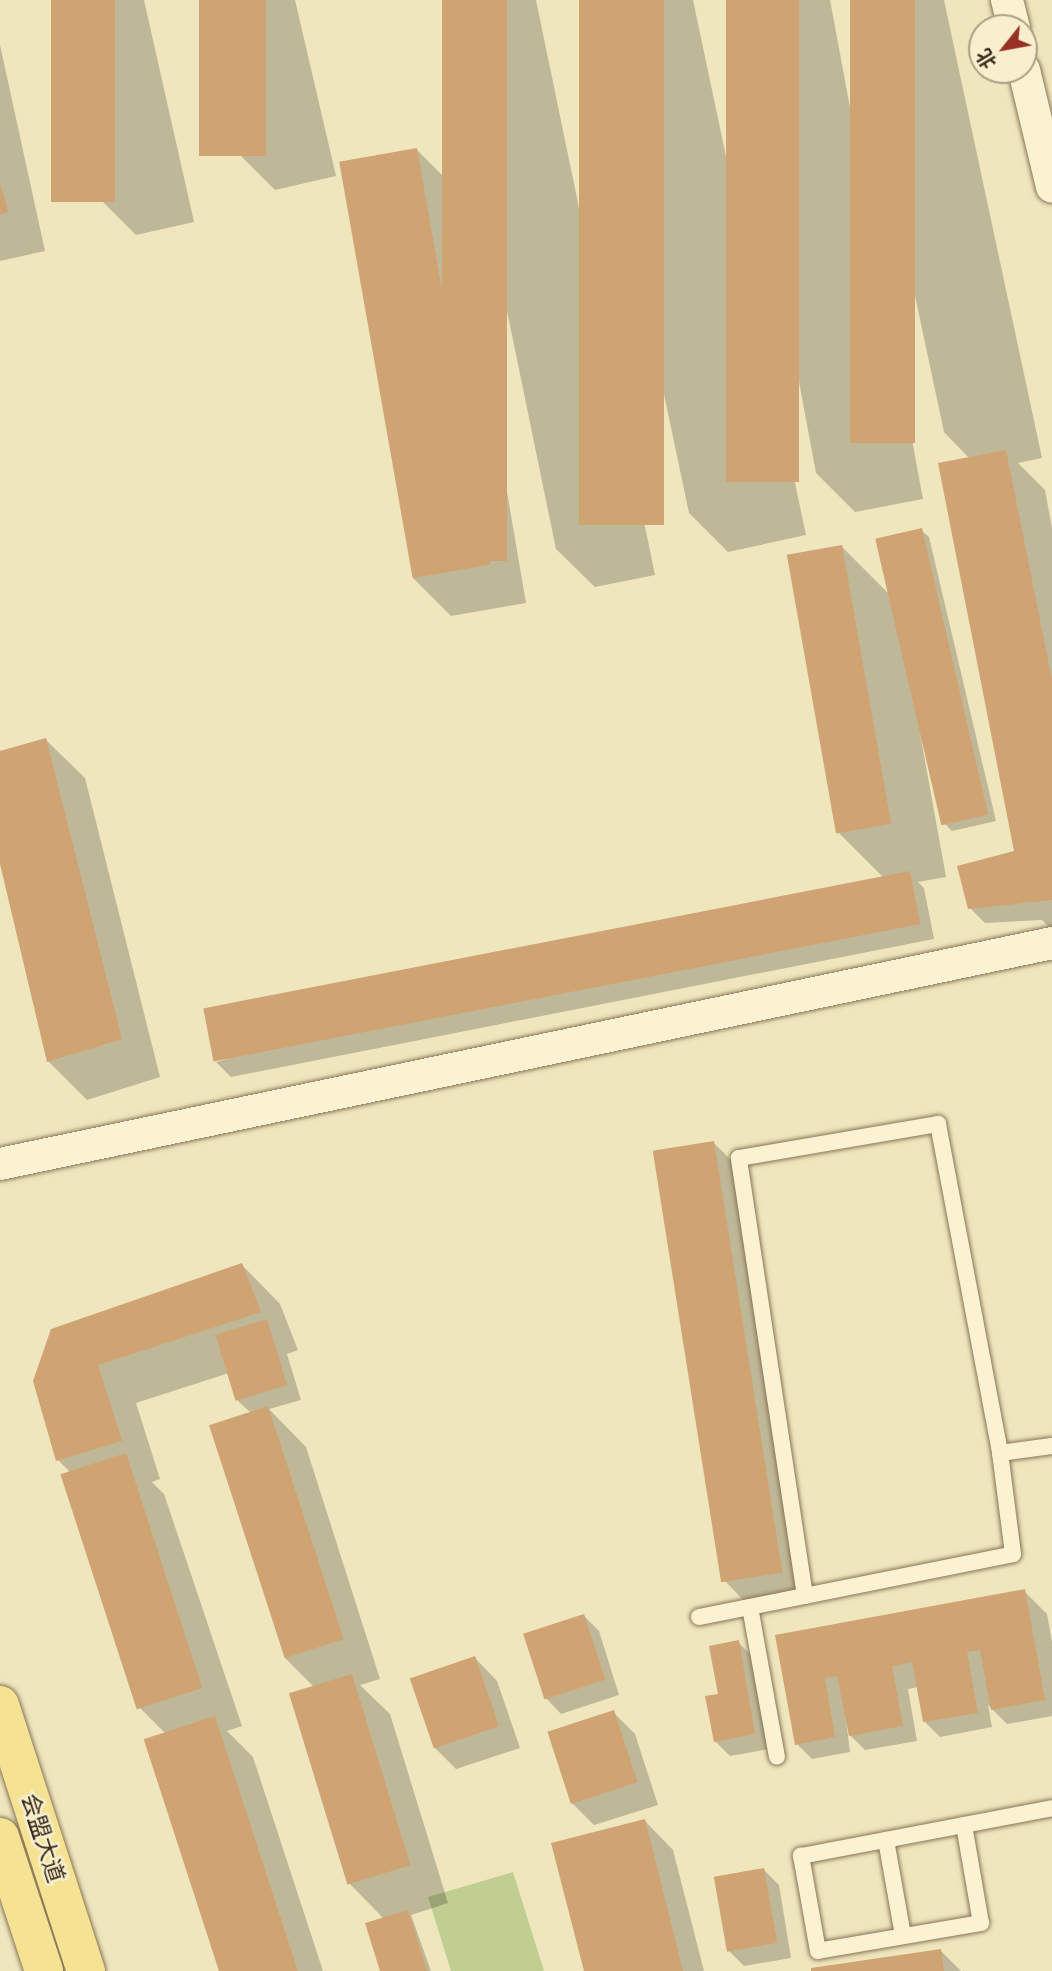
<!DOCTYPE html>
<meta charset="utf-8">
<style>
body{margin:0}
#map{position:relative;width:1052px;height:1971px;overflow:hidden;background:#efe6be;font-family:"Zilla Slab","Noto Sans SC",serif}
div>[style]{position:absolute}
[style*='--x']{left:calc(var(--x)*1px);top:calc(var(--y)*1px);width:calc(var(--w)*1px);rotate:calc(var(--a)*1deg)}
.green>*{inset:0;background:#c0ce92}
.shadow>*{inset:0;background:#0003}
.building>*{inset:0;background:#cfa372;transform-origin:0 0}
.roads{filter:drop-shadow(0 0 2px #887656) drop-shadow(0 0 2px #887656)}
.service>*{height:16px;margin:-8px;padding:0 8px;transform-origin:8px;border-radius:8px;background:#faf2d1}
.minor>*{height:32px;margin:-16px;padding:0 16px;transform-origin:16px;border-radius:16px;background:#faf2d1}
.primary>*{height:38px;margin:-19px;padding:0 19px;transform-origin:19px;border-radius:19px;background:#f5e293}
span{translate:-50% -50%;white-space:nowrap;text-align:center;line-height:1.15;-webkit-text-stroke:5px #f7efce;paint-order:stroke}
.street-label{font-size:23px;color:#372c1b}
.north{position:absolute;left:968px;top:14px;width:70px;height:70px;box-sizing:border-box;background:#f7efce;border:2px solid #aaa186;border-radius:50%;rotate:239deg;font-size:19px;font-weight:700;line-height:28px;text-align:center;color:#372c1b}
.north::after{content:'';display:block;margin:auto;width:24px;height:32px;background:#993024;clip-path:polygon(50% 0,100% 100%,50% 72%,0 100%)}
</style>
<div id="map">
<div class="green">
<i style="clip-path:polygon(513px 1872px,544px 1971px,451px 1971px,428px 1897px)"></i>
</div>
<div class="shadow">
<i style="clip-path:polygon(52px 0,144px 0,194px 222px,136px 235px,97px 196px)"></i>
<i style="clip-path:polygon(201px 0,295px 0,336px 176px,275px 190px,236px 151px)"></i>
<i style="clip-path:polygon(443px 0,536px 0,655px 575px,595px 587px,556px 549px)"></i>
<i style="clip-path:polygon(581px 0,693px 0,806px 535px,728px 552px,689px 513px)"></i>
<i style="clip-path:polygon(728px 0,830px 0,923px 499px,855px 512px,816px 473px)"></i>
<i style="clip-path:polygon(852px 0,944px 0,1042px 458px,1018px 463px,1045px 490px,1052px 528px,1052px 930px,1042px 920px,985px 923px,970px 908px,1016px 853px,970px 459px,944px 432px)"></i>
<i style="clip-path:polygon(0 45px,45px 251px,0 261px)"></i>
<i style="clip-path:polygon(416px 149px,455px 188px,526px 603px,451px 616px,413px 578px)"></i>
<i style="clip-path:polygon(921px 530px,929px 537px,996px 821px,952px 831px,945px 824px,920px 733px,946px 877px,918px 882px,924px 888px,934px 939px,231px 1077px,216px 1062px,884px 878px,838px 832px,842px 547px,891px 596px)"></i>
<i style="clip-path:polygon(46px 740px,85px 778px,160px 1077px,87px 1100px,48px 1061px,0 856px,0 753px)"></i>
<i style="clip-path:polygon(714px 1143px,742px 1171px,813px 1600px,753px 1610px,725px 1581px)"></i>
<i style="clip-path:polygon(242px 1265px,280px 1304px,298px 1350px,287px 1354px,301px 1400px,269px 1409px,306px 1447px,380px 1679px,360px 1685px,390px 1714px,448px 1903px,411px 1915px,431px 1971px,382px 1971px,384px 1919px,349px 1883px,314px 1687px,285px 1658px,251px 1413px,237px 1400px,229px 1373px,136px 1403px,160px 1479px,152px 1482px,164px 1494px,242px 1726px,227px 1731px,253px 1757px,323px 1971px,222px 1971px,166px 1734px,140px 1708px,71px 1473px,58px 1460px,35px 1381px)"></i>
<i style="clip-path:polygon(1024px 1591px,1047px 1614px,1052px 1642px,1052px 1716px,1007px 1724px,988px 1705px,992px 1727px,940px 1737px,925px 1722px,918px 1687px,908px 1689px,917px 1741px,865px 1750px,850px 1735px,843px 1696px,850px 1752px,812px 1759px,797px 1744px,777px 1636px)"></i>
<i style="clip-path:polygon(584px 1616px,599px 1631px,619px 1695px,561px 1714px,546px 1698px,525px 1634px)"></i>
<i style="clip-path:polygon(738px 1642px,753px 1657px,769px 1749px,730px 1756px,715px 1741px)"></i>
<i style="clip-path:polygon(475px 1658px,497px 1681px,520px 1748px,456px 1769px,434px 1747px)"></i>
<i style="clip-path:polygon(613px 1712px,635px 1734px,658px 1805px,594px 1825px,572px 1803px)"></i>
<i style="clip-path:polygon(645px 1821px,673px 1850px,704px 1971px,585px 1971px)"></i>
<i style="clip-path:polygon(764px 1870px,779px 1885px,791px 1958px,744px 1966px,729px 1951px)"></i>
<i style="clip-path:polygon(940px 1950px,961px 1971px,813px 1971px)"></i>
</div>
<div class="building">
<i style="left:51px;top:0;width:64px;height:202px"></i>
<i style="left:199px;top:0;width:67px;height:156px"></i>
<i style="left:442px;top:0;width:65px;height:561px"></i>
<i style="left:579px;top:0;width:85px;height:525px"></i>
<i style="left:726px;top:0;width:73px;height:482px"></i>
<i style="left:850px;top:0;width:65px;height:443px"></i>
<i style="left:417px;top:148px;width:423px;height:79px;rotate:80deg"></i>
<i style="clip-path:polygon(0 182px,8px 212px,0 214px)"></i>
<i style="clip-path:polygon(1006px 450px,1052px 680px,1052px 900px,968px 909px,957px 866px,1014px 851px,938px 463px)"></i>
<i style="left:922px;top:528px;width:294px;height:48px;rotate:77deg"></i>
<i style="left:842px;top:545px;width:283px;height:56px;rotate:80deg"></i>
<i style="clip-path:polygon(46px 738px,122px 1039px,47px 1062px,0 864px,0 751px)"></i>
<i style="left:910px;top:871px;width:54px;height:720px;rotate:79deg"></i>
<i style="left:714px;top:1141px;width:437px;height:62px;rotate:81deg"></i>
<i style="clip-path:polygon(242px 1263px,261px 1312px,98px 1365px,122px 1441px,56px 1461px,33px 1381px,51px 1329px)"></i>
<i style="left:267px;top:1319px;width:69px;height:54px;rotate:73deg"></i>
<i style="left:268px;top:1406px;width:245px;height:62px;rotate:72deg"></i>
<i style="left:126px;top:1453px;width:247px;height:69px;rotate:72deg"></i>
<i style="clip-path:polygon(1025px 1589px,1045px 1700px,991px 1710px,980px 1650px,967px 1652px,978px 1713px,923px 1722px,912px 1662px,892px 1666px,903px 1726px,849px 1736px,837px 1676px,825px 1678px,835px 1737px,795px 1745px,775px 1635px)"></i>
<i style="left:584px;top:1614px;width:69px;height:64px;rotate:72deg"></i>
<i style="clip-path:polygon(739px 1640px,755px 1734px,714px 1742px,705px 1696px,718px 1694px,709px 1646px)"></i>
<i style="left:475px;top:1656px;width:74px;height:69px;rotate:71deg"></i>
<i style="left:352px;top:1674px;width:200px;height:66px;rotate:73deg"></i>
<i style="left:614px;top:1710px;width:76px;height:70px;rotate:72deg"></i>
<i style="left:215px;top:1716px;width:268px;height:75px;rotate:72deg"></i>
<i style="clip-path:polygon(645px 1819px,683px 1971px,584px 1971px,551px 1843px)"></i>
<i style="left:764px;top:1868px;width:76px;height:51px;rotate:80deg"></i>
<i style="clip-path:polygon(408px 1910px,427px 1971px,380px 1971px,365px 1923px)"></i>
<i style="clip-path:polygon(941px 1949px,944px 1971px,811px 1971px,811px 1968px)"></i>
</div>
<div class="roads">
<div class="service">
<i style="--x:805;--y:1596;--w:443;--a:-98.6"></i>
<i style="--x:739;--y:1158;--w:202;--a:-9.7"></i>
<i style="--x:938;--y:1124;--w:335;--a:79.3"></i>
<i style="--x:750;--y:1607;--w:152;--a:79.8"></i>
<i style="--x:699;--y:1617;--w:320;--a:-11.3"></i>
<i style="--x:1013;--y:1554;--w:102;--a:-97.3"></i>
<i style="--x:1000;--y:1453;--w:52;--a:-7.7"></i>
<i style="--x:964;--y:1825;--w:99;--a:80.2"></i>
<i style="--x:981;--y:1923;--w:165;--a:170.3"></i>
<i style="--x:818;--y:1951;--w:97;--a:-100.1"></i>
<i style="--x:801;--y:1856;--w:256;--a:-10.8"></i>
<i style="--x:886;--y:1840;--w:97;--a:79.9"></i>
</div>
<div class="minor">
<i style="--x:1007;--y:0;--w:29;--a:76"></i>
<i style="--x:1024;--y:70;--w:120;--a:76.5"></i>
<i style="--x:0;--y:1164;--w:1075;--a:-11.86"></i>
</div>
<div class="primary">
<i style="--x:0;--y:1705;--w:280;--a:72.1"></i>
<i style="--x:0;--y:1837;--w:141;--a:71.8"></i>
</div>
</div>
<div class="street-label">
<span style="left:43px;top:1838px;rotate:72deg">会盟大道</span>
</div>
<div class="north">北</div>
</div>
